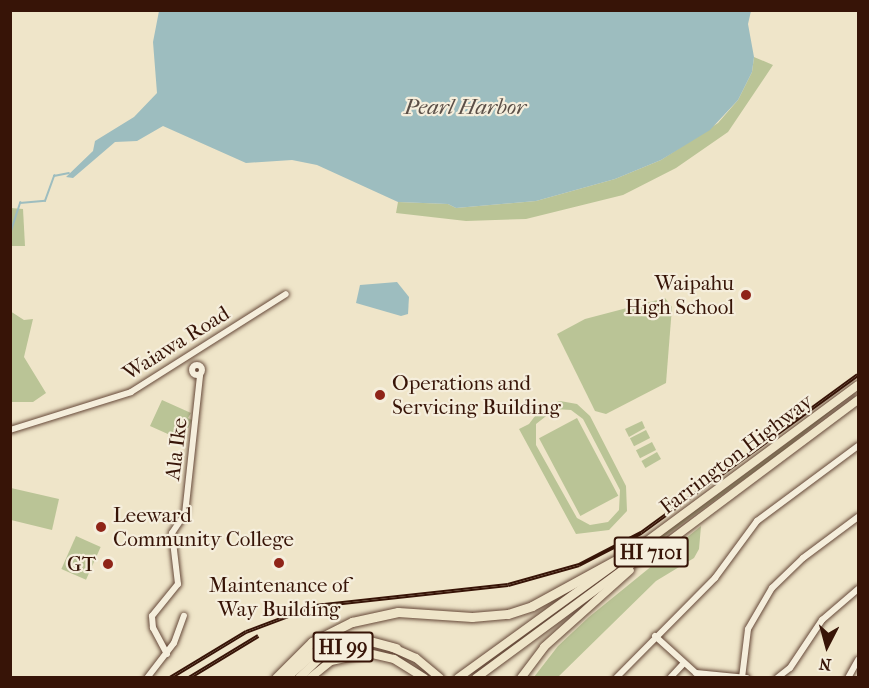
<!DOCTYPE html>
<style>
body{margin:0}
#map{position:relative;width:869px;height:688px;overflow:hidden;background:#efe5c9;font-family:"IM FELL French Canon",serif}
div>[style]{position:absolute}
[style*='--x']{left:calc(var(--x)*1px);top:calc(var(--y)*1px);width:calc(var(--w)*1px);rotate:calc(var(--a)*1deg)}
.green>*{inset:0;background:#bac496;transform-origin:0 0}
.water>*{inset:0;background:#9dbdbf}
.stream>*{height:1.5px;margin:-0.75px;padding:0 0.75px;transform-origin:0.75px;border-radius:0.75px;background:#9dbdbf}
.roads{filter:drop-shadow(0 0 2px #654838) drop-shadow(0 0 2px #654838)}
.minor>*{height:6px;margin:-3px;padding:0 3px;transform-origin:3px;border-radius:3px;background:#f5eedc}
.minor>.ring{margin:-3px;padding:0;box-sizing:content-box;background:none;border:6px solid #f5eedc;border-radius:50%}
.major>*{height:8px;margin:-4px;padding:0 4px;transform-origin:4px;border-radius:4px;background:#efe5c9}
.highway>*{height:9px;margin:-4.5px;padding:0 4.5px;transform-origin:4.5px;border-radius:4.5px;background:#efe5c9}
.rail>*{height:4px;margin-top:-2px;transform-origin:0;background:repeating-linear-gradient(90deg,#f5eedc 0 4.5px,#371407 0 9px);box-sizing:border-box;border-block:2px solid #371407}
.dots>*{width:16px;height:16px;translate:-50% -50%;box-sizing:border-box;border:3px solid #f5eedc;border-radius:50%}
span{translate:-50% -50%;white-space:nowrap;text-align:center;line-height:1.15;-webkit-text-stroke:4.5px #f5eedc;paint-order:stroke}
.shield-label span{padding:2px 4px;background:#f5eedc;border:2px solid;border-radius:4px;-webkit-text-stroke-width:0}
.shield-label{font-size:20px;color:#371407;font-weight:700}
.poi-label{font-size:21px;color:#371407}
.right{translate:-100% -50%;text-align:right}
.left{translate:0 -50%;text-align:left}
.street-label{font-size:21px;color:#371407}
.water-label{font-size:22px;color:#5b4f47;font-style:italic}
.frame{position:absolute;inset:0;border:12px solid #371407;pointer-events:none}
.north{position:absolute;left:797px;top:616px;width:60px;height:60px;-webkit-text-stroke:4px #f5eedc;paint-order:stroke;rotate:186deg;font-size:16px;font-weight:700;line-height:24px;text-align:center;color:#371407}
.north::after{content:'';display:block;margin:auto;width:21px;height:27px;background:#371407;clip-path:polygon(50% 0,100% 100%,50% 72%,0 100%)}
</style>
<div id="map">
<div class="green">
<i style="clip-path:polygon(754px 57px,773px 65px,728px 132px,676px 168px,623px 195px,526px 219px,466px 221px,396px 213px,398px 202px,448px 204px,456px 208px,536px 201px,615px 179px,661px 160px,718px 123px,738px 100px,752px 72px)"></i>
<i style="clip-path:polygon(11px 208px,23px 209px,25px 246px,11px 246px)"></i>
<i style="clip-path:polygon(665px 298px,672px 307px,666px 383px,606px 414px,595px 411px,557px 334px,585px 319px)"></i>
<i style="clip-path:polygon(10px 311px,24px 320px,33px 319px,24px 357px,46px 393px,33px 402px,11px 402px)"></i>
<i style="clip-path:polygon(858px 389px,783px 451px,472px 675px,790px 441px)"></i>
<i style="clip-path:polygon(162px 400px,191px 413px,188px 418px,192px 420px,184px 437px,179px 439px,150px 426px)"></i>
<i style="clip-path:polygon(evenodd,560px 401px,577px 404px,590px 416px,626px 486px,627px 511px,609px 530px,576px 534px,519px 429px,529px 424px,542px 407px,560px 401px,555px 409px,571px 410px,583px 419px,620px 490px,619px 510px,608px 522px,590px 525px,577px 518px,536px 445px,536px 424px,555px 409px)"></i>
<i style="left:577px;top:418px;width:88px;height:43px;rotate:62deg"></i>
<i style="clip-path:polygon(642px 421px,645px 428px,629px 437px,625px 429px)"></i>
<i style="left:646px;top:430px;width:9px;height:18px;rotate:63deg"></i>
<i style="left:652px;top:442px;width:9px;height:18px;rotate:63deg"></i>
<i style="left:657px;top:452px;width:8px;height:18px;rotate:60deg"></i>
<i style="clip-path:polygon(11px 488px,59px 499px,52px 530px,11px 520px)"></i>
<i style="clip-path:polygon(701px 526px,699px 549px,694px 558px,656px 581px,558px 677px,534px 677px,558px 646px,589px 617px)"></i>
<i style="left:76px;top:536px;width:27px;height:36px;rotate:24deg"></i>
</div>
<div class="water">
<i style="clip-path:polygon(159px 11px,751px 11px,748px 24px,754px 57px,752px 72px,738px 100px,710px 130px,661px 160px,615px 179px,536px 201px,456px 208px,448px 204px,398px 202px,317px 165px,292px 160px,246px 163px,163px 126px,137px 141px,115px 142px,73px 178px,66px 177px,93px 151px,95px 141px,134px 117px,157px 93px,153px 42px)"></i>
<i style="clip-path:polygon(397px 282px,409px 297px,408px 314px,401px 316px,356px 303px,360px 285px)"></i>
</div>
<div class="stream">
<i style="--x:10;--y:234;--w:33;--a:-72"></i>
<i style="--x:20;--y:203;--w:25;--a:-5"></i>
<i style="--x:45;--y:201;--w:27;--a:-70"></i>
<i style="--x:54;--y:176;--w:15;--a:-11"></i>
</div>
<div class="roads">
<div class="minor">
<i class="ring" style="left:192px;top:365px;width:4px;height:4px"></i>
<i style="--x:10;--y:430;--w:127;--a:-17.4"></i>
<i style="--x:131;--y:392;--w:183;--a:-32.3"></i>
<i style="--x:655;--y:636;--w:55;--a:42.1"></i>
<i style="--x:696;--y:673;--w:51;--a:5.6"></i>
<i style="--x:167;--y:654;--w:30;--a:-118"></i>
<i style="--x:153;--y:628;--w:12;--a:-95"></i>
<i style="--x:152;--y:616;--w:41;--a:-50.9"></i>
<i style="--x:178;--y:584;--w:51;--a:-96.7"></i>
<i style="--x:172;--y:533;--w:23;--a:-56"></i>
<i style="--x:185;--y:514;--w:140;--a:-83.8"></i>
<i style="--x:147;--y:678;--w:44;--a:-52.4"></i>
<i style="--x:174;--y:643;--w:29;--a:-70"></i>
<i style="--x:616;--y:678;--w:141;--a:-45.3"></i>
<i style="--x:715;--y:578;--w:71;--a:-53.6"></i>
<i style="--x:757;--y:521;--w:126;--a:-36.6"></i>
<i style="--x:670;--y:678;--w:19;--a:-47"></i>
<i style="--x:742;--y:678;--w:49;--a:-83"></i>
<i style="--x:748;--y:629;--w:48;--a:-59.7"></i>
<i style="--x:772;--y:588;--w:43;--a:-44.1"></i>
<i style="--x:803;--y:558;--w:69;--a:-36.7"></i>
<i style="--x:777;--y:678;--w:16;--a:-38"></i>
<i style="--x:790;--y:668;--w:58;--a:-56.3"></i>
<i style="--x:822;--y:620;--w:48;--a:-40.7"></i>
<i style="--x:848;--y:678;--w:21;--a:-61"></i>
</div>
<div class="major">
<i style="--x:635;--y:550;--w:277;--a:-36.5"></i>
<i style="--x:391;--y:647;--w:27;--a:24"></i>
<i style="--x:416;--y:658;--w:31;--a:40"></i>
<i style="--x:299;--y:678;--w:30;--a:-44"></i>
<i style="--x:321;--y:657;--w:35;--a:-22"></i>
<i style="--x:310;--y:678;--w:27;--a:-39"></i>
<i style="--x:331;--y:661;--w:38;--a:-12"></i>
<i style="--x:368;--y:653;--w:27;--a:13"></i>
<i style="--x:394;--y:659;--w:36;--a:32"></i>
<i style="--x:458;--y:678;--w:191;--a:-35.9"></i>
<i style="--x:476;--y:678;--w:185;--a:-36.4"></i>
<i style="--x:625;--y:568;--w:45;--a:-30.5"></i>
<i style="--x:664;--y:545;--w:242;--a:-36.8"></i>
<i style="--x:521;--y:678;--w:39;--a:-53"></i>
<i style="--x:544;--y:647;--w:115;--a:-41.8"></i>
</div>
<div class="highway">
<i style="--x:276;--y:678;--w:51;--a:-45"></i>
<i style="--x:312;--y:642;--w:45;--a:-26.6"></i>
<i style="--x:352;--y:622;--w:47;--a:-12.3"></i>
<i style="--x:398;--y:612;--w:74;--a:3.9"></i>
<i style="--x:472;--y:617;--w:36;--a:-5"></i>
<i style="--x:508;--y:614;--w:25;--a:-18"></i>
<i style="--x:532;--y:606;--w:121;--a:-28.7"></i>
<i style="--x:285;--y:678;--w:38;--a:-42"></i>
<i style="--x:313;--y:653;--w:29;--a:-22"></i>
<i style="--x:340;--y:642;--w:30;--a:-2"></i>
<i style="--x:370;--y:641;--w:27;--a:15"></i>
</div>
</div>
<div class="rail">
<i style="--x:170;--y:678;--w:89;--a:-31.2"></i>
<i style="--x:246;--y:632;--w:74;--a:-20.6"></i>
<i style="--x:315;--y:606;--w:194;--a:-6.2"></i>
<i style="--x:508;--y:585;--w:74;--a:-15.7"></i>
<i style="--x:579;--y:565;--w:70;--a:-27.3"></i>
<i style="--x:641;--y:533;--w:268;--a:-36.1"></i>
<i style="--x:189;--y:678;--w:81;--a:-31.3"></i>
</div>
<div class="dots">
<i style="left:746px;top:295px;background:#8f2418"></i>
<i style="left:380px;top:395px;background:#8f2418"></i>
<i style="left:101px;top:527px;background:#8f2418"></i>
<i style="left:279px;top:563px;background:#8f2418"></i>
<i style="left:108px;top:564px;background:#8f2418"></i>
</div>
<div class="shield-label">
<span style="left:651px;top:552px">HI 7101</span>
<span style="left:343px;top:647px">HI 99</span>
</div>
<div class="poi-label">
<span class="right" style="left:734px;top:295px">Waipahu<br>High School</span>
<span class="left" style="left:392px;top:395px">Operations and<br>Servicing Building</span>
<span class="left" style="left:113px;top:527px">Leeward<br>Community College</span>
<span class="right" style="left:96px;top:564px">GT</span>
<span style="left:279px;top:597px">Maintenance of<br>Way Building</span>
</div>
<div class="street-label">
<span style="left:176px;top:343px;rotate:-32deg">Waiawa Road</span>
<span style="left:176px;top:449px;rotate:-83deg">Ala Ike</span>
<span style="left:736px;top:454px;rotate:-37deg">Farrington Highway</span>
</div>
<div class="water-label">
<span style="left:465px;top:108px">Pearl Harbor</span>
</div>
<div class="frame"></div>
<div class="north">N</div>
</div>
